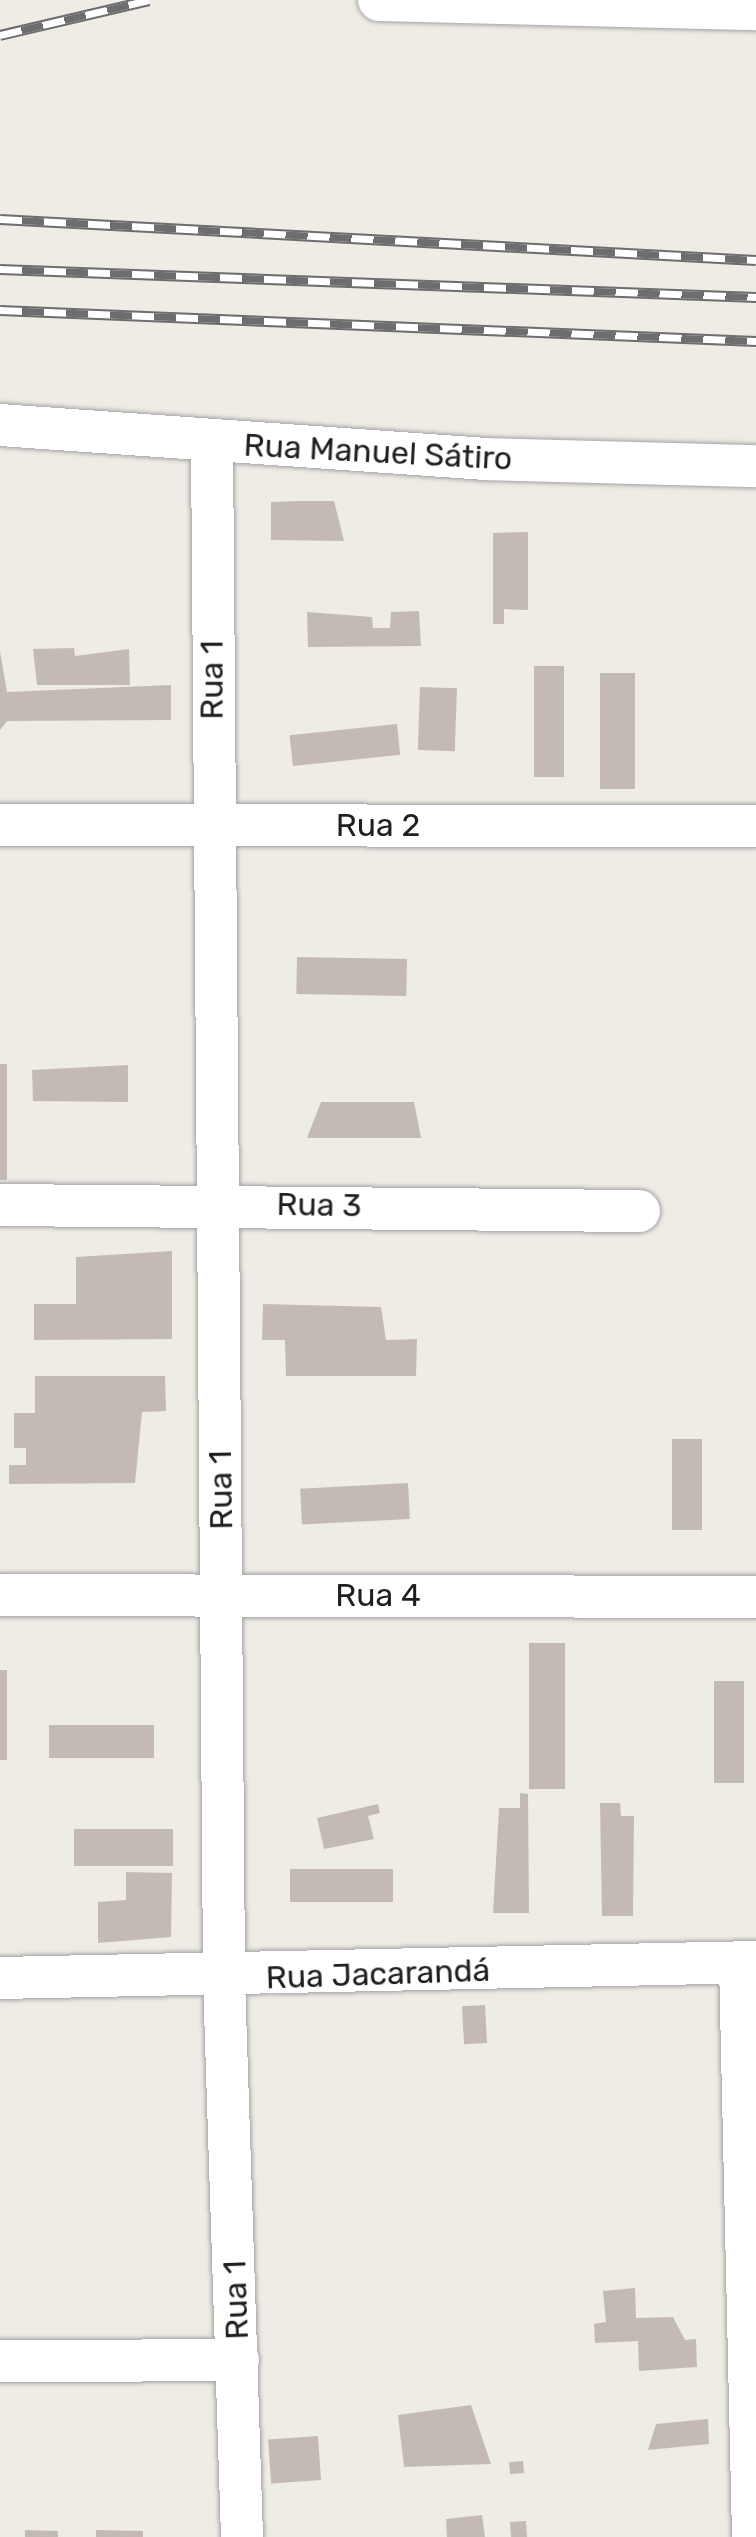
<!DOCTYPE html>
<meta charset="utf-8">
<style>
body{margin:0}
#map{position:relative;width:756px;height:2537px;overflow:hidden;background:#efebe5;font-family:Rubik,sans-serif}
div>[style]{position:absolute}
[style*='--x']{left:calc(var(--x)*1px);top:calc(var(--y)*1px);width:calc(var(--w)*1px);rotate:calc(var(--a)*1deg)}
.building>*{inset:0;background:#c4bab5;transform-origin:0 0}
.roads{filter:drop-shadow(0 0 2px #a3a3a3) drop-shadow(0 0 2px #a3a3a3)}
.minor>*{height:42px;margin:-21px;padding:0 21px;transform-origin:21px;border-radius:21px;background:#fff}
.rail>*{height:11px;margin-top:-5.5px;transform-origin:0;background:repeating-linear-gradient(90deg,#fff 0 22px,#6d6d6d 0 44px);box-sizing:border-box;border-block:2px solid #6d6d6d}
span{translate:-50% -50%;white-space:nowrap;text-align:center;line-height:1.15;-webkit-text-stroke:9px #fff;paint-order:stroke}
.street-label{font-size:32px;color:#1f1f1f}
</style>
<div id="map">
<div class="building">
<i style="clip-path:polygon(298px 501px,334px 501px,344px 541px,271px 540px,271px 502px)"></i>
<i style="clip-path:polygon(528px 532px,528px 610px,504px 609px,504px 624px,493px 624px,493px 533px)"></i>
<i style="clip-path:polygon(419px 611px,421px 646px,308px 647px,307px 612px,372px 617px,373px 628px,390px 628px,391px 612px)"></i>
<i style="clip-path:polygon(74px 648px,75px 656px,129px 649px,130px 685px,37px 685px,33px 649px)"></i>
<i style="clip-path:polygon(0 651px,7px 692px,171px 685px,171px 720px,7px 721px,0 730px)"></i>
<i style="left:534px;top:666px;width:30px;height:111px"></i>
<i style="left:635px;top:673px;width:116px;height:35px;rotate:90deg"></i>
<i style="left:420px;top:687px;width:37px;height:63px;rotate:2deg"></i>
<i style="left:397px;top:724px;width:31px;height:108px;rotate:84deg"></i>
<i style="left:297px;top:957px;width:110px;height:37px;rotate:1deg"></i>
<i style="left:0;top:1064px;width:7px;height:116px"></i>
<i style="clip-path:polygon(128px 1065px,128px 1102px,33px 1101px,32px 1070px)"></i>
<i style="clip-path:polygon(321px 1102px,414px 1102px,421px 1138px,307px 1138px)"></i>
<i style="clip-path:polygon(172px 1251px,172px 1339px,34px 1340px,34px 1304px,76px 1304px,76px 1257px)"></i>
<i style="clip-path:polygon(263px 1304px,381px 1307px,386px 1340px,417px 1339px,416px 1376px,286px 1376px,285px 1340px,262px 1340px)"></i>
<i style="clip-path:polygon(35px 1376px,165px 1376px,166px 1411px,142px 1412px,135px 1483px,9px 1484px,9px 1465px,26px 1465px,26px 1448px,14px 1448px,14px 1413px,35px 1413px)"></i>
<i style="left:672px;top:1439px;width:30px;height:91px"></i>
<i style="left:408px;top:1483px;width:36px;height:108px;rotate:87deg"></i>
<i style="left:529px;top:1643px;width:36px;height:146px"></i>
<i style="left:0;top:1670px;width:7px;height:90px"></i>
<i style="left:714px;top:1681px;width:30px;height:102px"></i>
<i style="left:49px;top:1725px;width:105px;height:33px"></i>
<i style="clip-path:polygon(520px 1793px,528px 1794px,529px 1913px,493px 1913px,499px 1808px,520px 1808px)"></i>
<i style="clip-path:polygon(600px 1803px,620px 1803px,621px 1816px,634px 1816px,633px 1916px,602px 1916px)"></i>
<i style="clip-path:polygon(378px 1804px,380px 1813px,368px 1816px,374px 1839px,324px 1849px,317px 1818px)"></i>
<i style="left:74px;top:1829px;width:99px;height:37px"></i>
<i style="left:290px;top:1869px;width:103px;height:33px"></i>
<i style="clip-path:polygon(126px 1872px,172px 1873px,171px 1937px,98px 1943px,98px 1902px,126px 1900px)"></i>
<i style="left:485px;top:2005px;width:38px;height:23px;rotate:87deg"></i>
<i style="clip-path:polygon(635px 2288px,636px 2318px,673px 2317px,685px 2340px,696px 2339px,697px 2367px,639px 2371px,638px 2341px,595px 2343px,594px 2324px,606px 2322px,603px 2291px)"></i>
<i style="clip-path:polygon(471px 2405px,491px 2464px,404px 2467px,398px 2415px)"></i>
<i style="clip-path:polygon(708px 2419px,709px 2444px,648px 2450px,656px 2424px)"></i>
<i style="left:318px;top:2436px;width:44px;height:50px;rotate:86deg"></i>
<i style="left:523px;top:2461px;width:12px;height:14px;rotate:85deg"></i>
<i style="clip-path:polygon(482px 2515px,485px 2537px,447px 2537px,446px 2519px)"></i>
<i style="left:526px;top:2521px;width:16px;height:16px;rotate:86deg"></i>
<i style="clip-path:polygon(25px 2530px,58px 2531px,58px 2537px,25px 2537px)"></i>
<i style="clip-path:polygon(96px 2530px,143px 2531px,143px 2537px,96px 2537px)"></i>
</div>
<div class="roads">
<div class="minor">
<i style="--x:379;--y:0;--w:377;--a:1.4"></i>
<i style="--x:0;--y:425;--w:485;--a:4"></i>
<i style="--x:484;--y:459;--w:272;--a:1.5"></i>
<i style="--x:212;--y:443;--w:1536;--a:89.55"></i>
<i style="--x:224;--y:1979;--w:558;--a:88.15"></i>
<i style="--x:0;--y:825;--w:756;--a:0.08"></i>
<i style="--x:0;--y:1205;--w:639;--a:0.54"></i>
<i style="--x:0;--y:1595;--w:756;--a:0.15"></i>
<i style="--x:740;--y:1963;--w:574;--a:88.7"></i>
<i style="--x:0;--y:1978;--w:756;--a:-1.21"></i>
<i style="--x:0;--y:2361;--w:238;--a:-0.2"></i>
</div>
</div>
<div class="rail">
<i style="--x:0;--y:35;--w:153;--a:-13.2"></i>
<i style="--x:0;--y:219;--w:757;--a:3.1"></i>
<i style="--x:0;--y:269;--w:757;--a:2.12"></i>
<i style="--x:0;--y:310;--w:757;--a:2.35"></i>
</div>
<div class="street-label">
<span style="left:378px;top:452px;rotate:3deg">Rua Manuel Sátiro</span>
<span style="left:212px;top:680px;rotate:-90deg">Rua 1</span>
<span style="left:378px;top:825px">Rua 2</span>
<span style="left:319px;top:1205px;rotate:1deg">Rua 3</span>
<span style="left:221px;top:1490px;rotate:-91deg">Rua 1</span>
<span style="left:378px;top:1595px">Rua 4</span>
<span style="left:378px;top:1974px;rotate:-2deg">Rua Jacarandá</span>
<span style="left:236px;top:2300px;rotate:-92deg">Rua 1</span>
</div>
</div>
